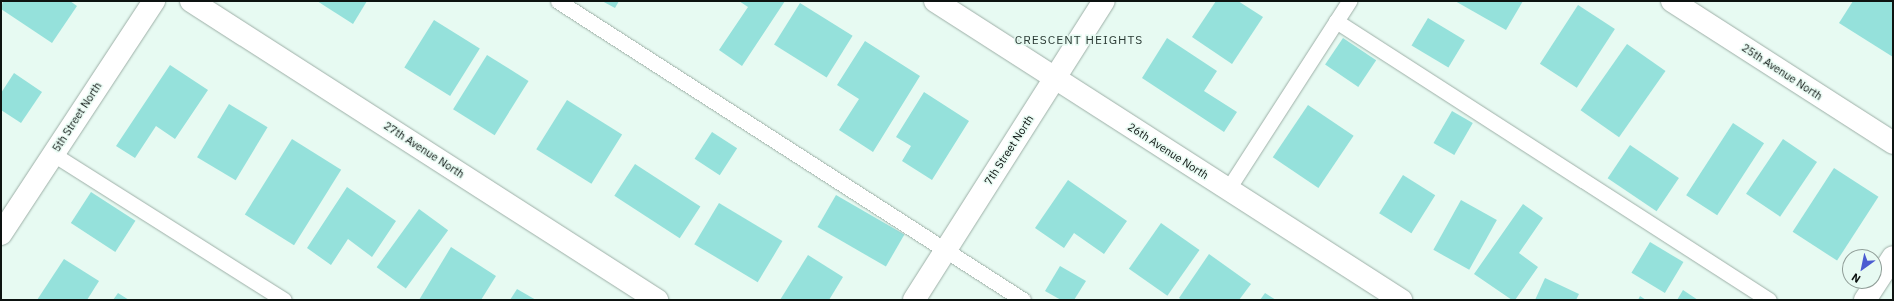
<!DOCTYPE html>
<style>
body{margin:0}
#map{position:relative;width:1894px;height:301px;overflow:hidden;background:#e7faf2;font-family:"IBM Plex Sans",sans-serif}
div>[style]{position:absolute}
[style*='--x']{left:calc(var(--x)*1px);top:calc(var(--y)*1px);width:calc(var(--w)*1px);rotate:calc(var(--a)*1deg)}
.building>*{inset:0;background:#95e1db;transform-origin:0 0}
.roads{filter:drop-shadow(0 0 1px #9dafa7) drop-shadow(0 0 1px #9dafa7)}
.lane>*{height:15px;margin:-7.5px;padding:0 7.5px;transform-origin:7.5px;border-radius:7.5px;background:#fff}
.street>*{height:22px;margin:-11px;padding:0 11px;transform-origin:11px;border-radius:11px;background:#fff}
span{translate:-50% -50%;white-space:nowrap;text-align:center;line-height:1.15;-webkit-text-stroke:3px #e7faf2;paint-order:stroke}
.street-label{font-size:11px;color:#0d1311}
.neighbourhood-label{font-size:12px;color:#2a3a34;letter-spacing:1px}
.frame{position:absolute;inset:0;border:2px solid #0d1311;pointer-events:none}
.north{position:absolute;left:1842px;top:249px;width:40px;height:40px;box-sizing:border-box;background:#e7faf2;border:1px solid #909e98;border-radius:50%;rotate:213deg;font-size:11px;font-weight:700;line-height:16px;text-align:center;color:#0d1311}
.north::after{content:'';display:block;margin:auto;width:14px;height:18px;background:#4b5cd1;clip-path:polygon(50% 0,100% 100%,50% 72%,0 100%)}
</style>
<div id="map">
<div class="building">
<i style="clip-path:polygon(3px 1px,70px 1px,77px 6px,52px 43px,1px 9px)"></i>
<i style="clip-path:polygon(317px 1px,367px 1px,353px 24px)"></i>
<i style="clip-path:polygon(602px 1px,619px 1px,615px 8px)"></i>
<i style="clip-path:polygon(739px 1px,785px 1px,742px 66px,719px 50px,748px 7px)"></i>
<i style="clip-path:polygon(1216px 1px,1238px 1px,1263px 17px,1232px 64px,1192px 37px)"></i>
<i style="clip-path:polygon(1455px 1px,1523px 1px,1506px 30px)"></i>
<i style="clip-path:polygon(1853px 1px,1893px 1px,1893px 57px,1839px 23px)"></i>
<i style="left:800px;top:3px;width:62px;height:49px;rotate:32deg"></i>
<i style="left:1578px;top:5px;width:44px;height:70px;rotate:33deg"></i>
<i style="left:1428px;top:18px;width:43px;height:32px;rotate:31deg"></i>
<i style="left:434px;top:20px;width:54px;height:56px;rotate:32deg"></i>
<i style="clip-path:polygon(1167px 38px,1217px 71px,1204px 91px,1237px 112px,1224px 132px,1142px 78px)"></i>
<i style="left:1343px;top:38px;width:40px;height:32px;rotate:34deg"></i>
<i style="clip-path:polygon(865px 41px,920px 76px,873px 152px,839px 130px,859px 99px,837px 85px)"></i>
<i style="left:1627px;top:44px;width:47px;height:81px;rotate:35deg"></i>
<i style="left:487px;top:55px;width:49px;height:64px;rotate:32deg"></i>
<i style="clip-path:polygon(170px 65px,208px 90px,175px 139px,156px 126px,135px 158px,116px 146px)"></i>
<i style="clip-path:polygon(14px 73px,42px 92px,21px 123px,1px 110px,1px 93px)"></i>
<i style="clip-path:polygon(924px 92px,969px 121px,932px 180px,902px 161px,911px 146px,896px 137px)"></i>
<i style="left:567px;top:100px;width:65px;height:58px;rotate:32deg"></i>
<i style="left:229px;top:104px;width:45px;height:62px;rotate:31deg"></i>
<i style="left:1308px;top:105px;width:55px;height:63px;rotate:34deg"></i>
<i style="left:1452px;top:111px;width:24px;height:37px;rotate:30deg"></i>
<i style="left:1733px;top:123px;width:37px;height:86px;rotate:33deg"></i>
<i style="left:712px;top:132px;width:30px;height:32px;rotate:33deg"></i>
<i style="left:292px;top:139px;width:58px;height:89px;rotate:32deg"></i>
<i style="left:1783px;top:139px;width:41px;height:66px;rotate:34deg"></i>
<i style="left:1630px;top:145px;width:59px;height:40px;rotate:34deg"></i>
<i style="left:635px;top:164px;width:78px;height:38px;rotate:33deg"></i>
<i style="left:1834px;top:168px;width:53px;height:76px;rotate:33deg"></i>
<i style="left:1403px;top:175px;width:38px;height:45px;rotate:32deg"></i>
<i style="clip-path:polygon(1068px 180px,1127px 221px,1104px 254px,1074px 233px,1064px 248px,1035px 228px)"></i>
<i style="clip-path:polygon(347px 187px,396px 221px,372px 257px,348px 239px,331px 265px,307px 248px)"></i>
<i style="left:91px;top:192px;width:53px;height:37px;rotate:33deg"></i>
<i style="left:836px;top:195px;width:79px;height:37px;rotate:30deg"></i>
<i style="left:1461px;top:200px;width:41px;height:57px;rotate:29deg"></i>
<i style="left:719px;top:203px;width:74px;height:48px;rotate:31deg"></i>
<i style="clip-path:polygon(1523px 204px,1543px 218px,1519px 253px,1538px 267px,1515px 300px,1512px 300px,1474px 274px)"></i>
<i style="left:419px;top:209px;width:36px;height:72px;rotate:36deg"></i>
<i style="left:1161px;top:223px;width:47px;height:56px;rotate:35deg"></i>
<i style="left:1650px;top:242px;width:39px;height:36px;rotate:31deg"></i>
<i style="clip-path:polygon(451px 247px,496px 276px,481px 300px,419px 300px)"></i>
<i style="clip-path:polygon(1209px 254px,1251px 284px,1239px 300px,1182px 300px,1179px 298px)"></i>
<i style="clip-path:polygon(808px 255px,843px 277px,829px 300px,780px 300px)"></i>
<i style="clip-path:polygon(64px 259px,99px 281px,87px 300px,37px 300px)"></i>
<i style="clip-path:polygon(1060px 266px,1086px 281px,1074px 300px,1061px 300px,1045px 291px)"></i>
<i style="clip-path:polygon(1545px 278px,1579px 294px,1576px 300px,1535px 300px)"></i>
<i style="clip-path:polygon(517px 289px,536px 300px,510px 300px)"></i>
<i style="clip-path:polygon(1683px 290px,1698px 300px,1677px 300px)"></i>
<i style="clip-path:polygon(118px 293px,129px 300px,113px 300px)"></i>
<i style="clip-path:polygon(1265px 293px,1276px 300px,1260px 300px)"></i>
<i style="clip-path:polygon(1640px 296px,1646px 300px,1638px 300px)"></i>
</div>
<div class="roads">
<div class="lane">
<i style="--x:558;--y:1;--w:553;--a:32.74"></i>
<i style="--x:1336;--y:21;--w:515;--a:32.8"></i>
<i style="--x:53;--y:154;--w:273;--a:32.3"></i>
<i style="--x:1228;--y:189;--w:224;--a:-57.2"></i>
</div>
<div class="street">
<i style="--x:191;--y:1;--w:554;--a:32.69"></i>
<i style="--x:935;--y:1;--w:554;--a:32.69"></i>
<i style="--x:1672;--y:1;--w:263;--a:32.7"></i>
<i style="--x:1;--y:234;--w:279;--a:-56.7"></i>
<i style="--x:914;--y:300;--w:354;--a:-57.6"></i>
<i style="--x:1865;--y:300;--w:51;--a:-56.9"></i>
</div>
</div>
<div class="street-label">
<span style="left:1782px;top:72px;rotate:33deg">25th Avenue North</span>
<span style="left:77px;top:117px;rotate:-57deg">5th Street North</span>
<span style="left:424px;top:150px;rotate:33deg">27th Avenue North</span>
<span style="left:1009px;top:150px;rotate:-57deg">7th Street North</span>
<span style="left:1168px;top:151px;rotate:33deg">26th Avenue North</span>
</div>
<div class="neighbourhood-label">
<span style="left:1079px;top:40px">CRESCENT HEIGHTS</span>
</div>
<div class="frame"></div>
<div class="north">N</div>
</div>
